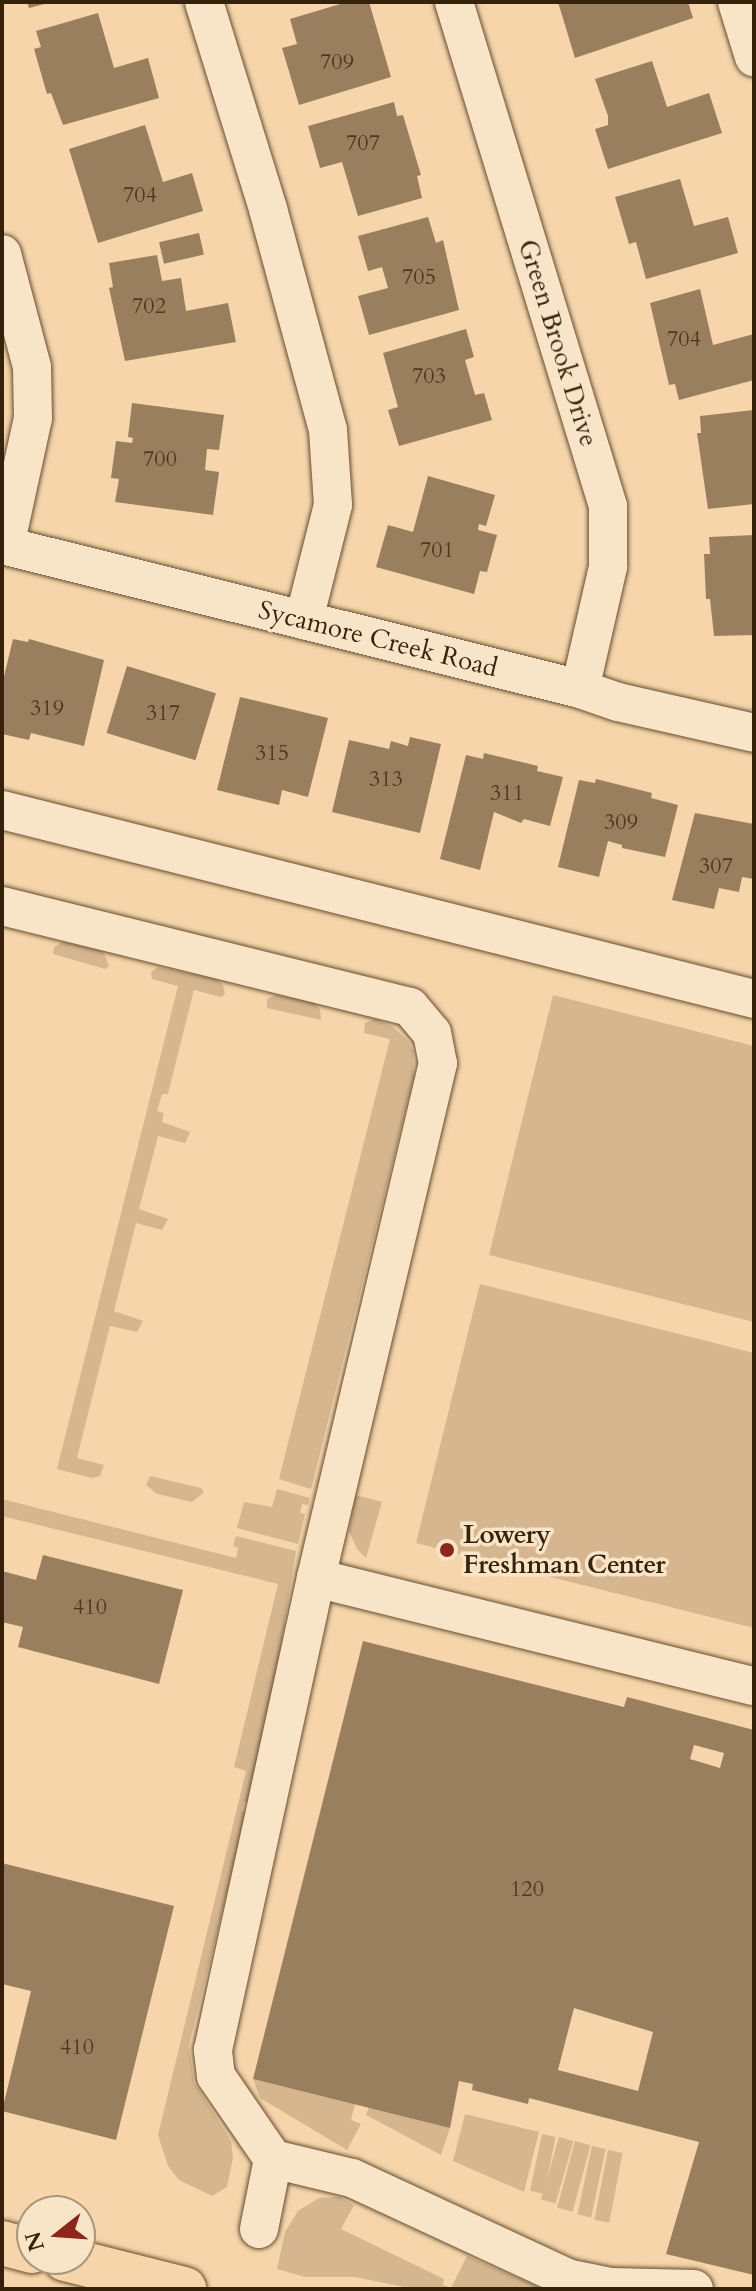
<!DOCTYPE html>
<style>
body{margin:0}
#map{position:relative;width:756px;height:2291px;overflow:hidden;background:#f5d5a9;font-family:Cardo,serif}
div>[style]{position:absolute}
[style*='--x']{left:calc(var(--x)*1px);top:calc(var(--y)*1px);width:calc(var(--w)*1px);rotate:calc(var(--a)*1deg)}
.green>*{inset:0;background:#d5b68e;transform-origin:0 0}
.building>*{inset:0;background:#997f5d;transform-origin:0 0}
.roads{filter:drop-shadow(0 0 2px #664e32) drop-shadow(0 0 2px #664e32)}
.minor>*{height:38px;margin:-19px;padding:0 19px;transform-origin:19px;border-radius:19px;background:#f8e4c7}
.major>*{height:44px;margin:-22px;padding:0 22px;transform-origin:22px;border-radius:22px;background:#f5d5a9}
.dots>*{width:22px;height:22px;translate:-50% -50%;box-sizing:border-box;border:4px solid #f8e4c7;border-radius:50%}
span{translate:-50% -50%;white-space:nowrap;text-align:center;line-height:1.15;-webkit-text-stroke:7px #f8e4c7;paint-order:stroke}
.number-label{font-size:22px;color:#4f3820}
.number-label span{-webkit-text-stroke-width:0}
.street-label{font-size:26px;color:#36210b}
.poi-label{font-size:26px;color:#36210b;font-weight:700}
.left{translate:0 -50%;text-align:left}
.frame{position:absolute;inset:0;border:4px solid #36210b;pointer-events:none}
.north{position:absolute;left:16px;top:2195px;width:80px;height:80px;box-sizing:border-box;background:#f8e4c7;border:2px solid #aa967c;border-radius:50%;rotate:253deg;font-size:22px;font-weight:700;line-height:32px;text-align:center;color:#36210b}
.north::after{content:'';display:block;margin:auto;width:28px;height:36px;background:#8f2418;clip-path:polygon(50% 0,100% 100%,50% 72%,0 100%)}
</style>
<div id="map">
<div class="green">
<i style="clip-path:polygon(63px 942px,103px 951px,109px 966px,105px 969px,53px 954px,54px 947px)"></i>
<i style="clip-path:polygon(158px 967px,215px 979px,223px 985px,225px 994px,221px 997px,194px 990px,168px 1094px,162px 1094px,157px 1111px,164px 1113px,162px 1122px,190px 1132px,185px 1143px,158px 1136px,139px 1209px,168px 1219px,162px 1230px,136px 1223px,114px 1311px,143px 1321px,137px 1332px,110px 1326px,77px 1458px,104px 1465px,100px 1476px,92px 1478px,57px 1469px,178px 986px,152px 979px,151px 972px)"></i>
<i style="clip-path:polygon(276px 995px,314px 1003px,320px 1009px,321px 1020px,267px 1008px,267px 999px)"></i>
<i style="clip-path:polygon(553px 995px,754px 1046px,754px 1322px,489px 1255px)"></i>
<i style="clip-path:polygon(375px 1019px,393px 1027px,408px 1041px,413px 1051px,414px 1076px,311px 1489px,279px 1479px,390px 1039px,364px 1033px,365px 1023px)"></i>
<i style="clip-path:polygon(480px 1284px,754px 1353px,754px 1628px,416px 1543px)"></i>
<i style="clip-path:polygon(150px 1476px,201px 1488px,204px 1492px,192px 1502px,157px 1494px,146px 1485px)"></i>
<i style="clip-path:polygon(277px 1489px,310px 1498px,308px 1505px,302px 1504px,300px 1513px,305px 1514px,298px 1544px,237px 1528px,244px 1502px,272px 1507px)"></i>
<i style="clip-path:polygon(355px 1495px,382px 1502px,366px 1558px,357px 1549px,349px 1531px)"></i>
<i style="clip-path:polygon(2px 1499px,236px 1558px,238px 1548px,233px 1546px,236px 1536px,296px 1551px,266px 1740px,250px 1803px,244px 1802px,242px 1811px,247px 1812px,189px 2045px,194px 2082px,231px 2141px,233px 2158px,227px 2187px,212px 2196px,179px 2180px,168px 2166px,158px 2135px,246px 1771px,234px 1767px,278px 1584px,2px 1516px)"></i>
<i style="clip-path:polygon(253px 2079px,355px 2104px,351px 2120px,361px 2124px,347px 2150px,260px 2098px)"></i>
<i style="clip-path:polygon(369px 2107px,450px 2128px,441px 2155px,366px 2115px)"></i>
<i style="clip-path:polygon(465px 2114px,539px 2132px,524px 2192px,453px 2161px)"></i>
<i style="left:542px;top:2134px;width:14px;height:58px;rotate:12deg"></i>
<i style="left:559px;top:2137px;width:15px;height:65px;rotate:16deg"></i>
<i style="left:575px;top:2141px;width:16px;height:69px;rotate:15deg"></i>
<i style="left:592px;top:2146px;width:14px;height:70px;rotate:12deg"></i>
<i style="left:608px;top:2150px;width:15px;height:71px;rotate:11deg"></i>
<i style="clip-path:polygon(339px 2197px,354px 2205px,341px 2229px,444px 2279px,443px 2285px,451px 2288px,467px 2256px,543px 2289px,414px 2289px,355px 2277px,305px 2277px,277px 2269px,285px 2232px,298px 2211px,319px 2198px)"></i>
</div>
<div class="building">
<i style="clip-path:polygon(27px 2px,48px 2px,48px 3px,29px 8px)"></i>
<i style="clip-path:polygon(347px 2px,369px 2px,391px 77px,299px 105px,282px 48px,297px 44px,290px 19px)"></i>
<i style="clip-path:polygon(558px 2px,688px 2px,693px 18px,575px 58px)"></i>
<i style="clip-path:polygon(98px 13px,114px 68px,148px 58px,159px 98px,63px 125px,51px 93px,47px 94px,34px 49px,41px 47px,36px 31px)"></i>
<i style="clip-path:polygon(652px 61px,667px 107px,709px 93px,722px 133px,608px 169px,595px 129px,608px 125px,608px 116px,595px 79px)"></i>
<i style="clip-path:polygon(394px 102px,397px 116px,403px 115px,421px 175px,417px 176px,422px 198px,358px 216px,342px 162px,320px 168px,308px 126px)"></i>
<i style="clip-path:polygon(145px 125px,163px 182px,192px 173px,203px 211px,98px 243px,69px 149px)"></i>
<i style="clip-path:polygon(680px 179px,694px 226px,728px 217px,738px 253px,646px 279px,636px 242px,629px 244px,615px 197px)"></i>
<i style="clip-path:polygon(428px 217px,436px 243px,443px 240px,459px 310px,369px 335px,358px 296px,388px 288px,382px 267px,368px 271px,358px 236px)"></i>
<i style="left:199px;top:233px;width:22px;height:41px;rotate:77deg"></i>
<i style="clip-path:polygon(157px 255px,162px 281px,181px 278px,186px 311px,228px 303px,236px 342px,125px 361px,109px 288px,113px 287px,109px 263px)"></i>
<i style="clip-path:polygon(700px 289px,713px 345px,754px 334px,754px 380px,679px 400px,675px 384px,669px 385px,650px 303px)"></i>
<i style="clip-path:polygon(466px 329px,474px 357px,465px 360px,475px 395px,484px 393px,492px 420px,399px 446px,388px 410px,398px 407px,383px 353px)"></i>
<i style="clip-path:polygon(132px 403px,224px 415px,219px 450px,207px 449px,205px 470px,219px 472px,213px 515px,115px 502px,119px 479px,111px 478px,116px 441px,132px 443px,133px 438px,128px 437px)"></i>
<i style="clip-path:polygon(754px 410px,754px 504px,708px 509px,697px 433px,701px 433px,700px 416px)"></i>
<i style="clip-path:polygon(428px 476px,495px 495px,486px 526px,479px 524px,478px 530px,497px 535px,487px 572px,480px 571px,474px 594px,376px 567px,388px 525px,413px 532px)"></i>
<i style="clip-path:polygon(754px 535px,754px 635px,714px 636px,710px 599px,706px 599px,704px 554px,710px 554px,709px 537px)"></i>
<i style="clip-path:polygon(13px 639px,28px 642px,29px 639px,104px 660px,84px 746px,31px 733px,29px 740px,2px 734px,2px 685px)"></i>
<i style="left:127px;top:666px;width:93px;height:70px;rotate:17deg"></i>
<i style="clip-path:polygon(240px 697px,328px 718px,308px 797px,282px 790px,279px 805px,217px 790px)"></i>
<i style="clip-path:polygon(410px 737px,441px 744px,420px 833px,332px 812px,349px 740px,389px 749px,391px 741px,408px 746px)"></i>
<i style="clip-path:polygon(484px 753px,538px 766px,537px 771px,563px 777px,550px 826px,524px 819px,521px 823px,494px 812px,480px 870px,440px 859px,466px 755px,483px 759px)"></i>
<i style="clip-path:polygon(596px 779px,652px 793px,651px 798px,678px 805px,665px 857px,622px 848px,622px 845px,608px 841px,599px 877px,558px 867px,579px 780px,595px 783px)"></i>
<i style="clip-path:polygon(695px 813px,754px 824px,754px 879px,742px 877px,739px 892px,719px 888px,714px 909px,672px 900px)"></i>
<i style="clip-path:polygon(43px 1555px,183px 1590px,159px 1684px,18px 1647px,23px 1627px,2px 1622px,2px 1571px,36px 1580px)"></i>
<i style="clip-path:polygon(evenodd,363px 1641px,624px 1707px,627px 1697px,754px 1730px,754px 2275px,666px 2254px,699px 2142px,529px 2098px,528px 2104px,472px 2090px,473px 2084px,459px 2081px,450px 2128px,253px 2079px,363px 1641px,694px 1745px,724px 1753px,720px 1768px,690px 1759px,694px 1745px,363px 1641px,574px 2008px,653px 2032px,638px 2091px,558px 2070px,574px 2008px)"></i>
<i style="clip-path:polygon(2px 1863px,174px 1906px,116px 2140px,2px 2111px,31px 1991px,2px 1984px)"></i>
</div>
<div class="roads">
<div class="minor">
<i style="--x:204;--y:2;--w:217;--a:72.8"></i>
<i style="--x:268;--y:209;--w:229;--a:74.8"></i>
<i style="--x:328;--y:430;--w:75;--a:86.2"></i>
<i style="--x:333;--y:505;--w:119;--a:104.2"></i>
<i style="--x:454;--y:2;--w:527;--a:73.01"></i>
<i style="--x:608;--y:506;--w:61;--a:90"></i>
<i style="--x:608;--y:567;--w:125;--a:102.9"></i>
<i style="--x:737;--y:2;--w:58;--a:72.8"></i>
<i style="--x:2;--y:254;--w:117;--a:75.1"></i>
<i style="--x:32;--y:367;--w:51;--a:88.9"></i>
<i style="--x:33;--y:418;--w:131;--a:102.3"></i>
<i style="--x:2;--y:545;--w:596;--a:13.99"></i>
<i style="--x:580;--y:689;--w:40;--a:18.9"></i>
<i style="--x:618;--y:702;--w:139;--a:12.8"></i>
<i style="--x:2;--y:810;--w:775;--a:14.11"></i>
<i style="--x:2;--y:906;--w:420;--a:13.9"></i>
<i style="--x:410;--y:1007;--w:34;--a:50"></i>
<i style="--x:432;--y:1033;--w:31;--a:79"></i>
<i style="--x:438;--y:1063;--w:529;--a:103.33"></i>
<i style="--x:273;--y:2159;--w:81;--a:13.5"></i>
<i style="--x:352;--y:2178;--w:237;--a:24.9"></i>
<i style="--x:567;--y:2278;--w:45;--a:11.6"></i>
<i style="--x:611;--y:2287;--w:83;--a:1.4"></i>
<i style="--x:259;--y:2229;--w:71;--a:-78.7"></i>
<i style="--x:273;--y:2159;--w:101;--a:-124.5"></i>
<i style="--x:216;--y:2076;--w:26;--a:-97"></i>
<i style="--x:213;--y:2050;--w:483;--a:-77.7"></i>
<i style="--x:316;--y:1578;--w:451;--a:13.9"></i>
</div>
<div class="major">
<i style="--x:2;--y:2243;--w:31;--a:15"></i>
<i style="--x:65;--y:2259;--w:123;--a:14.1"></i>
</div>
</div>
<div class="dots">
<i style="left:447px;top:1550px;background:#8f2418"></i>
</div>
<div class="number-label">
<span style="left:337px;top:63px">709</span>
<span style="left:363px;top:144px">707</span>
<span style="left:140px;top:196px">704</span>
<span style="left:419px;top:278px">705</span>
<span style="left:149px;top:307px">702</span>
<span style="left:684px;top:340px">704</span>
<span style="left:429px;top:377px">703</span>
<span style="left:160px;top:460px">700</span>
<span style="left:437px;top:551px">701</span>
<span style="left:47px;top:709px">319</span>
<span style="left:163px;top:714px">317</span>
<span style="left:272px;top:754px">315</span>
<span style="left:386px;top:780px">313</span>
<span style="left:507px;top:794px">311</span>
<span style="left:621px;top:823px">309</span>
<span style="left:716px;top:867px">307</span>
<span style="left:90px;top:1608px">410</span>
<span style="left:527px;top:1890px">120</span>
<span style="left:77px;top:2048px">410</span>
</div>
<div class="street-label">
<span style="left:558px;top:343px;rotate:73deg">Green Brook Drive</span>
<span style="left:378px;top:639px;rotate:14deg">Sycamore Creek Road</span>
</div>
<div class="poi-label">
<span class="left" style="left:463px;top:1550px">Lowery<br>Freshman Center</span>
</div>
<div class="frame"></div>
<div class="north">N</div>
</div>
